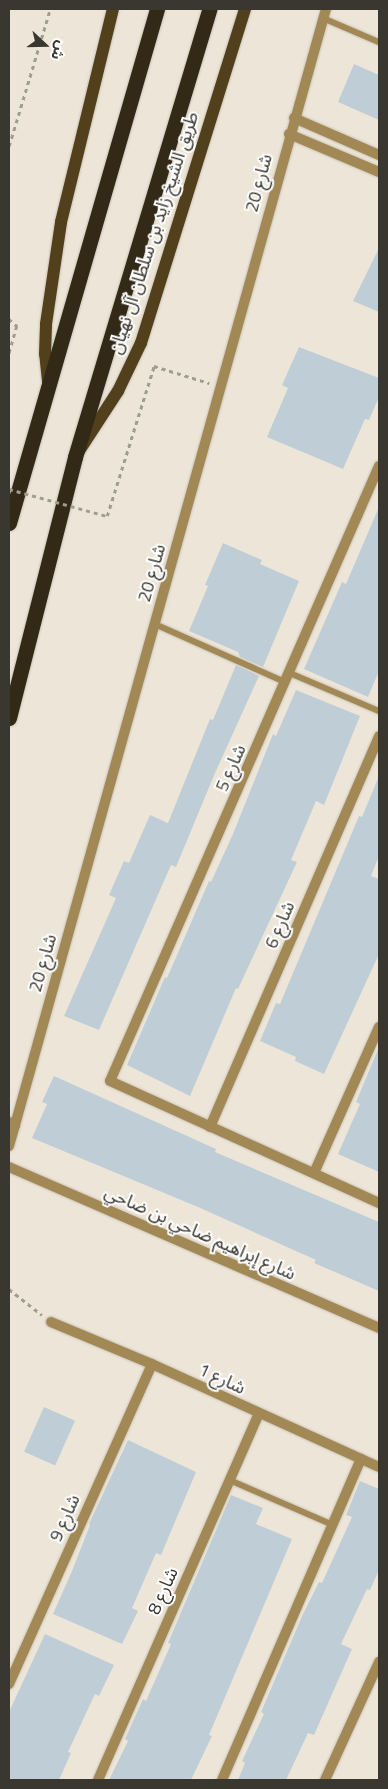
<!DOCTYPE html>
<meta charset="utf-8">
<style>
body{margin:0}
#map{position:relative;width:388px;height:1789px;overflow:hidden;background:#ede6d8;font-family:"Titillium Web","Noto Sans Arabic",sans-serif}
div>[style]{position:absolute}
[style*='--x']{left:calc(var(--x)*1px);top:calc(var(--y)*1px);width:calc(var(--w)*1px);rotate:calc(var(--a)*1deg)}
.building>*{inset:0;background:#bfced6;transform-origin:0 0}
.path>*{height:2.5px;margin-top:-1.25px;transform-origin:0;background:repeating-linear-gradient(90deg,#a19c91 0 4px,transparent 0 8px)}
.roads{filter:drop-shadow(0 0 1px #c9c3b7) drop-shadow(0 0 1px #c9c3b7)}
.service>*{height:5.5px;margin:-2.75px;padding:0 2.75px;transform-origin:2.75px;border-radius:2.75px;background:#a28855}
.minor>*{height:10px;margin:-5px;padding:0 5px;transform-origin:5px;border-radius:5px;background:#a28855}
.tertiary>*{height:10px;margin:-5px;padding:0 5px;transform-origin:5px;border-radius:5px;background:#a28855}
.primary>*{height:12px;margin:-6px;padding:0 6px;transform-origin:6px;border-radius:6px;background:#52401c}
.motorway>*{height:15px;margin:-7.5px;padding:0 7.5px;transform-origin:7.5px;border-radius:7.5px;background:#332917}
.path-bridge>*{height:2.5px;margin-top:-1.25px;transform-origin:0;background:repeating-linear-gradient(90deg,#a19c91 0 4px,transparent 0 8px)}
span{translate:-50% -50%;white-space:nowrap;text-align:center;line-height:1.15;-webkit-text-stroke:4px #fff;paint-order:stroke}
.street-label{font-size:18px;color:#3a3731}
.frame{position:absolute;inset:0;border:10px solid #3a3731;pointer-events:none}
.north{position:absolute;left:20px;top:20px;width:50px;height:50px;-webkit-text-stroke:4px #fff;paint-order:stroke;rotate:111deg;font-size:14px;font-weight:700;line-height:20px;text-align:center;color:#3a3731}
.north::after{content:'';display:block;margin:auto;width:18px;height:22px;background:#3a3731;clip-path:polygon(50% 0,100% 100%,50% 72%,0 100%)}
</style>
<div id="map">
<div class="building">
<i style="clip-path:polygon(354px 64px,379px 75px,379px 120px,338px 102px)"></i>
<i style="clip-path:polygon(379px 248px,379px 312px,353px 301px)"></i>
<i style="clip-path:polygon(299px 347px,379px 378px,379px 397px,369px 420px,365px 419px,343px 469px,267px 437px,288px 388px,282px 385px)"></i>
<i style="clip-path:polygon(379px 507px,379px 671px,368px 697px,304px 669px,342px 582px,346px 584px)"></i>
<i style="clip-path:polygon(223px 543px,262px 560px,260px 564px,299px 581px,263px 667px,240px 657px,238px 652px,189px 631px,208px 586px,205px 585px)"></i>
<i style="clip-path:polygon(236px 665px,259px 676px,215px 773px,176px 867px,171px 865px,99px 1030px,64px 1016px,116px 898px,109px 895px,124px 861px,129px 863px,150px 815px,168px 823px,210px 719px,213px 720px)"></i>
<i style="clip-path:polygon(296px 690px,360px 716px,324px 805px,316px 801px,291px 860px,297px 862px,238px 989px,236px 988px,190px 1096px,127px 1065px,165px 977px,167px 978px,209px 881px,211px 882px,233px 834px,273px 734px,276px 736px)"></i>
<i style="clip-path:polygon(379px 776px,379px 856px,371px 876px,379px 879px,379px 954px,324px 1074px,295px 1061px,296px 1057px,260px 1041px,276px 1003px,280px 1004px,359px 816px,362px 817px)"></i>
<i style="clip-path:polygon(379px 1047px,379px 1172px,338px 1154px,360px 1104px,356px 1102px)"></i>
<i style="clip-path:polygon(54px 1076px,216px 1149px,215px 1152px,379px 1222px,379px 1291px,314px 1263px,316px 1260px,198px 1207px,32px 1138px,47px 1104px,42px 1102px)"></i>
<i style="left:44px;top:1407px;width:34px;height:49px;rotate:24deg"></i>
<i style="clip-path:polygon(128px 1440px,196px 1472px,161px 1555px,156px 1553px,132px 1608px,138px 1611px,122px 1644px,53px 1614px,72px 1571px,90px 1525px,89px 1524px)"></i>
<i style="clip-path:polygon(360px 1481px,379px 1489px,379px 1570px,370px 1590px,367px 1589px,341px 1644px,352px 1649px,314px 1735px,308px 1733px,286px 1780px,238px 1780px,245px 1763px,242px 1761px,264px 1714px,261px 1712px,303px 1614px,319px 1582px,322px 1583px,352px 1517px,346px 1515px)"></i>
<i style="clip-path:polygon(231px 1495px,263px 1508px,256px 1524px,292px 1539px,209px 1735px,212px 1736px,191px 1780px,109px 1780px,128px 1741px,125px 1739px,143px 1699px,146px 1701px,171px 1644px,168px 1643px)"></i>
<i style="clip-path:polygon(45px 1634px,114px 1665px,99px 1696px,95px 1694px,68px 1752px,71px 1753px,59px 1780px,15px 1780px,9px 1778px,9px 1712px)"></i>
</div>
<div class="path">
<i style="--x:9;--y:146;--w:143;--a:-73.3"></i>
<i style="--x:9;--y:319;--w:11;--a:41"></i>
<i style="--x:17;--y:326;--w:29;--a:106"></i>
<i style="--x:107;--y:516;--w:157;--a:-72.6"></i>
<i style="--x:154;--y:366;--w:58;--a:17.2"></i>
<i style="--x:9;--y:1289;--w:42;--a:38.2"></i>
</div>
<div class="roads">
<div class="service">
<i style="--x:323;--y:18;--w:61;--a:23.2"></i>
<i style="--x:155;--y:624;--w:142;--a:24"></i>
<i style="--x:290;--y:673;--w:97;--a:23.1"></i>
<i style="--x:230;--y:1480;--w:112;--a:23.6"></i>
</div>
<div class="minor">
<i style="--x:294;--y:118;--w:93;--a:23.5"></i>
<i style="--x:289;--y:134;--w:98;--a:22.9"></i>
<i style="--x:379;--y:466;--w:671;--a:113.62"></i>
<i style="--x:110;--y:1081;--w:295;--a:24.4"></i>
<i style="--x:15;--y:1125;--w:1159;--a:-74.43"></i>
<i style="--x:210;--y:1127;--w:426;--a:-66.6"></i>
<i style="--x:314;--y:1173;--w:160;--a:-66"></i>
<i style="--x:51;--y:1322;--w:109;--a:22.6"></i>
<i style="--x:152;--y:1364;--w:249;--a:24.4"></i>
<i style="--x:9;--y:1684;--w:350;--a:-65.9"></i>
<i style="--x:98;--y:1780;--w:400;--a:-66.3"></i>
<i style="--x:222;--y:1780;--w:350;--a:-66.6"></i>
<i style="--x:325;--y:1780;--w:130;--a:-65.4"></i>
</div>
<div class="tertiary">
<i style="--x:9;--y:1122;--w:7;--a:27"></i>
<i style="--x:15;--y:1125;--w:22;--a:106"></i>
<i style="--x:9;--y:1167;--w:404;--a:23.5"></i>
</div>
<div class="primary">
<i style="--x:48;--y:381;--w:27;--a:-96"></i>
<i style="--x:45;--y:354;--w:30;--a:-88"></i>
<i style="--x:46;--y:324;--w:103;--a:-81.6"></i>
<i style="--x:61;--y:222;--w:219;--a:-76.3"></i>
<i style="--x:79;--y:451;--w:72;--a:-57"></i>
<i style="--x:118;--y:391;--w:53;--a:-64.4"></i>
<i style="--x:141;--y:343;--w:350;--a:-72.7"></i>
</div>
<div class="motorway">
<i style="--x:9;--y:523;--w:535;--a:-73.94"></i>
<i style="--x:9;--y:718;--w:269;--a:-75.8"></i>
<i style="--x:75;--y:457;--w:468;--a:-73.3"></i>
</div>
</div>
<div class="path-bridge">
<i style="--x:9;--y:489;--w:102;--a:15.4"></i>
</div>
<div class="street-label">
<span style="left:259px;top:183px;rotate:-75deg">شارع 20</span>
<span style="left:154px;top:233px;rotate:-72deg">طريق الشيخ زايد بن سلطان آل نهيان</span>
<span style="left:152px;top:573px;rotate:-74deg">شارع 20</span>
<span style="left:231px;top:768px;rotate:-66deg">شارع 5</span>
<span style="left:280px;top:925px;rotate:-67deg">شارع 6</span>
<span style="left:43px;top:963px;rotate:-74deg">شارع 20</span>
<span style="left:200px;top:1233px;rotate:24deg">شارع إبراهيم ضاحي بن ضاحي</span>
<span style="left:222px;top:1379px;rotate:25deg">شارع 1</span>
<span style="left:65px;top:1518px;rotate:-66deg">شارع 9</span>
<span style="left:163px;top:1591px;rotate:-66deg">شارع 8</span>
</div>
<div class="frame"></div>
<div class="north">ش</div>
</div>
